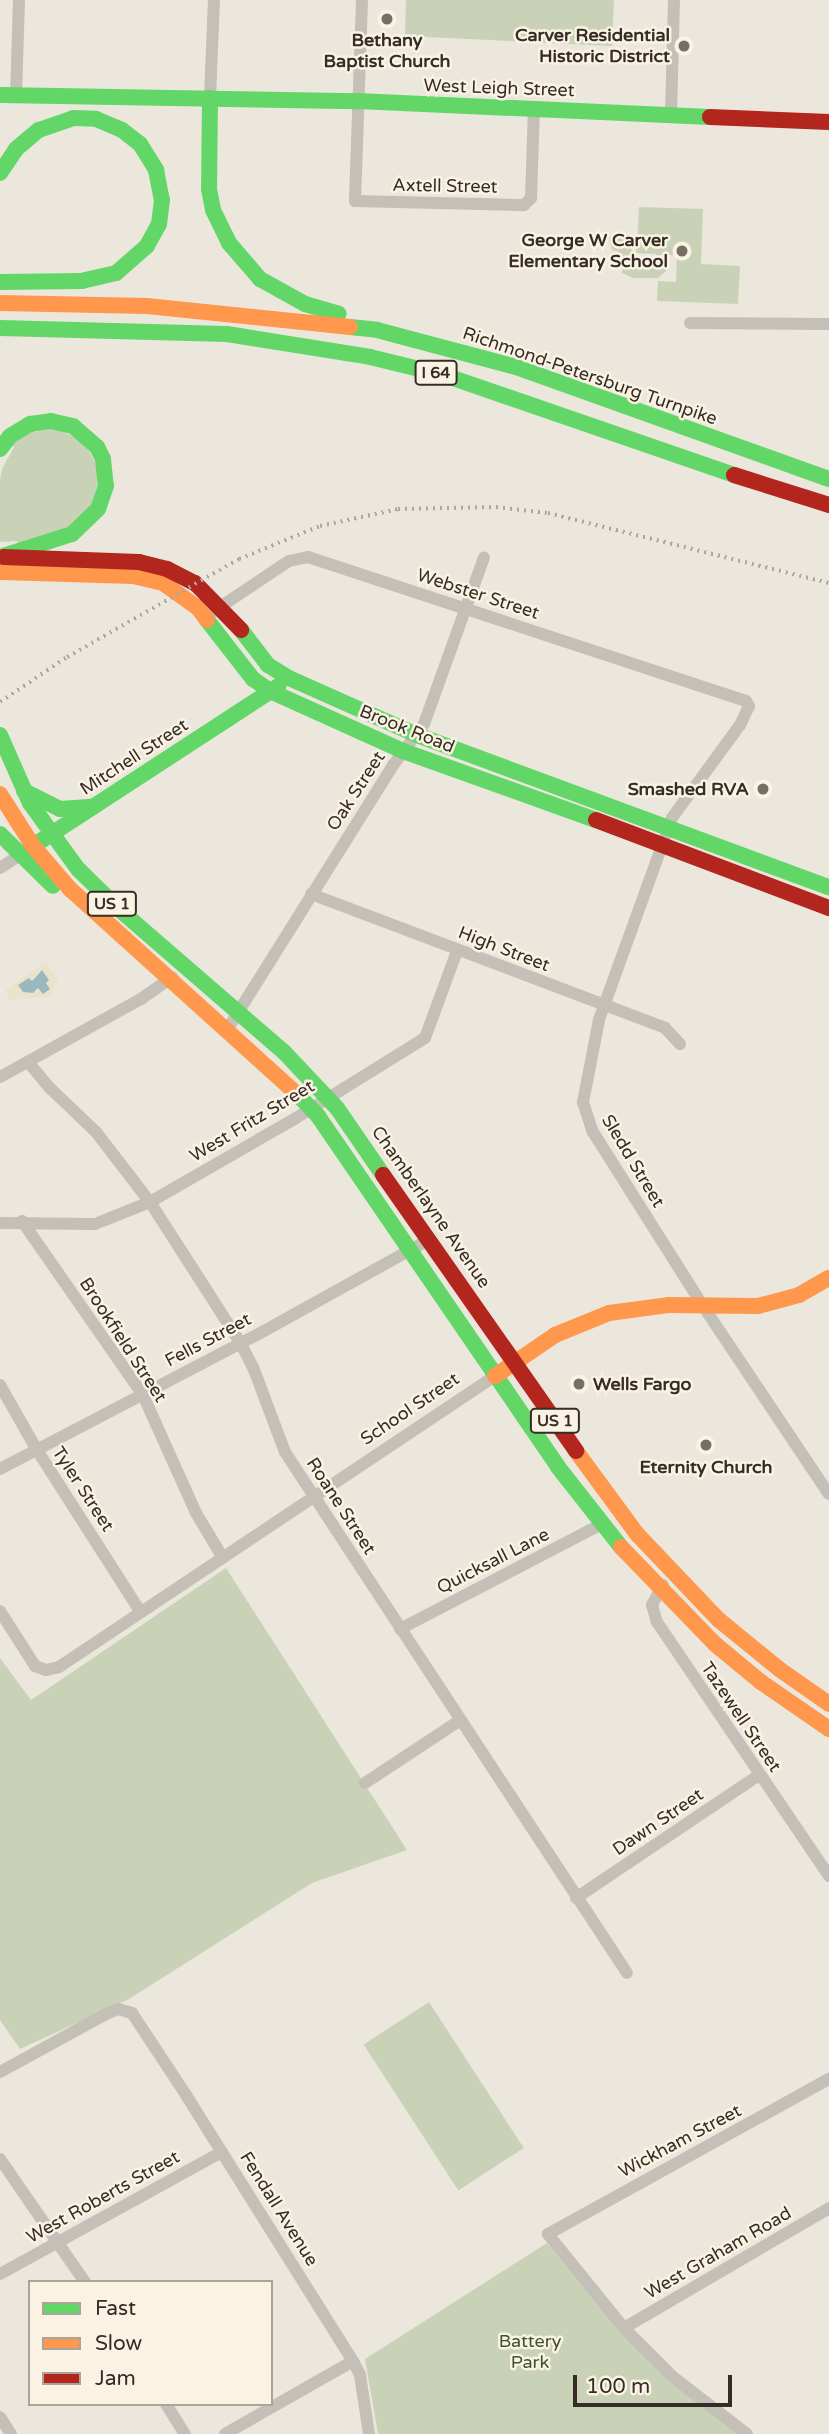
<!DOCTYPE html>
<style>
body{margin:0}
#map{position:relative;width:829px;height:2434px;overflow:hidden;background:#ece7dd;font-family:"Varela Round",sans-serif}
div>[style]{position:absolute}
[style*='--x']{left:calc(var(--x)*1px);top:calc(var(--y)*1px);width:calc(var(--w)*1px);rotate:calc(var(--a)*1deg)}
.green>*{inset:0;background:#c9d2b6;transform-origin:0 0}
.plaza>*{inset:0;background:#ebe2cb}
.water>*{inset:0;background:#99b9be}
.street>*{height:12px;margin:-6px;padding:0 6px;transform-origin:6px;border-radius:6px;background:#c4bfb7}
.fast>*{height:16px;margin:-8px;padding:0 8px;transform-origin:8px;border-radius:8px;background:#63d668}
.slow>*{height:16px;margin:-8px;padding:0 8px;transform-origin:8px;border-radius:8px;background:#ff974d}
.jam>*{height:16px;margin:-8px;padding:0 8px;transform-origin:8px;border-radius:8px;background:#b3261e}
.rail>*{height:3.5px;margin-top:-1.75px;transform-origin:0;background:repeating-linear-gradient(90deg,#aca7a1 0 2px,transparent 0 7px)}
.dots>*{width:19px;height:19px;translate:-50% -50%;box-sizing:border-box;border:4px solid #faf3e4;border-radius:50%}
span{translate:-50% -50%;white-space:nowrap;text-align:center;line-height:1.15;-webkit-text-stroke:5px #faf3e4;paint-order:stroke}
.shield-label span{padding:2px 5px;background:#faf3e4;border:2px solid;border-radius:5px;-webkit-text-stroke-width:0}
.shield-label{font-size:16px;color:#352d25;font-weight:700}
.poi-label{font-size:18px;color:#352d25;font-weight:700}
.right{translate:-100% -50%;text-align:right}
.left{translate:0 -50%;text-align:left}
.street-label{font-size:18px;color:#352d25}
.park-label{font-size:18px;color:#3d5428}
.legend{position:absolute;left:28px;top:2280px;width:245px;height:126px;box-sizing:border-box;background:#faf3e4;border:2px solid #aba498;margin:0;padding:9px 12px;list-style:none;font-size:21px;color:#352d25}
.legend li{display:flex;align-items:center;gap:14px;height:35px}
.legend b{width:35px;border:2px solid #aba498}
.scale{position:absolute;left:573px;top:2375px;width:159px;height:32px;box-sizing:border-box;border:4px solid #352d25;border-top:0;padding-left:9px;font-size:21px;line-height:24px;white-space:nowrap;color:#352d25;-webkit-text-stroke:5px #faf3e4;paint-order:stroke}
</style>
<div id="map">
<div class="green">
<i style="clip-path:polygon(406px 0,614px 0,612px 46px,405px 36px)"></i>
<i style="clip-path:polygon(639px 207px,703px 209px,701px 264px,740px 266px,738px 304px,657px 301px,658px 281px,676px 282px,677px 255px,659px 255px,667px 270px,658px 278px,633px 278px,622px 273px,624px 261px,630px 259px,656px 260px,656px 254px,636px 253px,636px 247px,632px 247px,631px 257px,625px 260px,617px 251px,612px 250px,609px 238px,616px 231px,637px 240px)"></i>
<i style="clip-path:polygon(55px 428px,83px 441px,98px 467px,96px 498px,74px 526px,18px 544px,17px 541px,0 542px,0 480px,2px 469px,14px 447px,12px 444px,25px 434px)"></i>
<i style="clip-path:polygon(226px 1568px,407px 1850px,312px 1883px,129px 1999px,20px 2049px,0 2020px,0 1658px,31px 1700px)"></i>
<i style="left:429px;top:2002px;width:174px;height:78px;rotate:57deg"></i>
<i style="clip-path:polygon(547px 2243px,622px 2334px,741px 2434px,378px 2434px,365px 2359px)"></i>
</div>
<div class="plaza">
<i style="clip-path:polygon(evenodd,46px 962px,59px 982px,53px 986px,53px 995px,47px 999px,45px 996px,27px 999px,23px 996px,11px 1002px,5px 990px,46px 962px,42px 970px,49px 980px,23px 992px,19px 985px,31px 981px,42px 970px)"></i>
</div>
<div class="water">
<i style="clip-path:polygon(42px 970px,49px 980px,46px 983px,50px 989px,43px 994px,38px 988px,33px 993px,23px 992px,18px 985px,29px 978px,32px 981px)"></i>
</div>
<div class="street">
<i style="--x:362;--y:0;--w:201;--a:92"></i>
<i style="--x:355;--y:201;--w:169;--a:1.4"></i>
<i style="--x:524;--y:205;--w:10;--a:-45"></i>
<i style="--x:531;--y:198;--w:89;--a:-88.1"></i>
<i style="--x:16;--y:95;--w:95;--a:-88.2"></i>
<i style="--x:210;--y:98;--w:98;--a:-87.7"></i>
<i style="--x:671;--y:115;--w:115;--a:-88.5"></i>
<i style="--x:690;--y:323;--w:139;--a:0.4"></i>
<i style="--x:214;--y:611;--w:90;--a:-33.7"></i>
<i style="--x:289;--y:561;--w:19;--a:-12"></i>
<i style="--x:308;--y:557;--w:461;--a:18.2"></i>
<i style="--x:746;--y:701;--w:6;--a:59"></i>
<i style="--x:749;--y:706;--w:21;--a:115"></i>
<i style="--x:740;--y:725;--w:115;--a:126.2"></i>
<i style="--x:672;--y:818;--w:215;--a:109.9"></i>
<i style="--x:599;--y:1020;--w:84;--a:101"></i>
<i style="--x:583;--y:1102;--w:32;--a:72"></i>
<i style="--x:593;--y:1132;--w:206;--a:57.7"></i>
<i style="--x:703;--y:1306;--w:226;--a:56.2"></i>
<i style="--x:0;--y:868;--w:31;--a:-33"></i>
<i style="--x:311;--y:894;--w:379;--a:20.7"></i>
<i style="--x:665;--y:1028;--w:22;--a:47"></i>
<i style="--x:227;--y:1030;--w:314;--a:-57.9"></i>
<i style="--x:394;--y:764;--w:50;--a:-53.1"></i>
<i style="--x:424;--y:724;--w:177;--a:-70.2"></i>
<i style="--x:28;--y:1062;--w:35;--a:50"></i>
<i style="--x:51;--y:1089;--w:62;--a:43.7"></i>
<i style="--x:96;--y:1132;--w:88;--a:52.4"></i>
<i style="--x:150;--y:1202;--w:166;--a:57.3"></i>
<i style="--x:240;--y:1342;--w:28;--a:63"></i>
<i style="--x:253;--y:1367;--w:91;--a:69.4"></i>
<i style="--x:285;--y:1452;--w:623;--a:56.72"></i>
<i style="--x:0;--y:1077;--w:161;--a:-29"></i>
<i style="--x:141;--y:999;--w:38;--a:-35"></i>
<i style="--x:22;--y:1221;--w:212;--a:55.2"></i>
<i style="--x:143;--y:1395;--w:129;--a:65.8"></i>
<i style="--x:196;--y:1513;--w:52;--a:59"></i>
<i style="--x:0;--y:1223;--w:95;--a:0.6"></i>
<i style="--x:95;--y:1224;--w:59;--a:-21.8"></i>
<i style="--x:150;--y:1202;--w:168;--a:-29.9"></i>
<i style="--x:296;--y:1118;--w:152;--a:-31.8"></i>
<i style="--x:425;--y:1038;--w:93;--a:-69.8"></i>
<i style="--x:0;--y:1385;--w:75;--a:60.4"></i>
<i style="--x:37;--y:1450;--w:191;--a:57.4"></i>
<i style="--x:0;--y:1469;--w:308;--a:-27.6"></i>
<i style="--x:273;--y:1326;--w:179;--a:-29"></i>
<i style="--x:663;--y:1585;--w:23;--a:119"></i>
<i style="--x:652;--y:1605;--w:18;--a:74"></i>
<i style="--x:657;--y:1622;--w:307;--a:55.9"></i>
<i style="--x:0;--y:1611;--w:65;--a:57.5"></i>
<i style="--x:35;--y:1666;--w:12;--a:20"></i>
<i style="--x:46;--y:1670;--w:13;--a:-13"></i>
<i style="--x:59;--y:1667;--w:524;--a:-33.72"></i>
<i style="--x:400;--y:1629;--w:228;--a:-27.5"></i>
<i style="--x:365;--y:1783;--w:113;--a:-33.4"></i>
<i style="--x:576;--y:1898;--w:220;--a:-33.9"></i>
<i style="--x:0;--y:2072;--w:121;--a:-28.7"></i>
<i style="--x:106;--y:2014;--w:13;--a:-23"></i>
<i style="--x:118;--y:2009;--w:15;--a:16"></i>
<i style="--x:132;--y:2013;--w:98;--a:56.6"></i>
<i style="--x:186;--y:2095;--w:314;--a:57.9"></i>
<i style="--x:353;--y:2361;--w:16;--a:63"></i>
<i style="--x:360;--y:2375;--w:60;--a:81.3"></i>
<i style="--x:0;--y:2159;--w:150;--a:55.4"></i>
<i style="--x:0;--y:2274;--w:253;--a:-28.8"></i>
<i style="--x:624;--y:2328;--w:238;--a:-30.3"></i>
<i style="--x:166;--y:2404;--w:36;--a:58"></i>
<i style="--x:0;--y:2417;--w:20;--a:57"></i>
<i style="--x:225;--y:2434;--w:147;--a:-29.7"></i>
<i style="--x:747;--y:2434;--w:95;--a:-142.3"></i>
<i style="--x:672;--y:2376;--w:68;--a:-135"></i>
<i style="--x:624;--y:2328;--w:121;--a:-129"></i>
<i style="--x:548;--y:2234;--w:321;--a:-28.9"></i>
</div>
<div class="fast">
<i style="--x:0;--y:95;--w:358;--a:1"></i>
<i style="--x:358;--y:101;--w:352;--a:2.6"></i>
<i style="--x:210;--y:98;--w:91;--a:90.6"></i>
<i style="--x:209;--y:189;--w:21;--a:79"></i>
<i style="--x:213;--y:210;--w:37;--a:64"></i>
<i style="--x:229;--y:243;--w:48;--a:49.3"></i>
<i style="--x:260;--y:279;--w:51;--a:29.1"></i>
<i style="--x:305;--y:304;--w:35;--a:16"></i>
<i style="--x:0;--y:173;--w:29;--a:-56"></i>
<i style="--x:16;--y:149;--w:30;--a:-40"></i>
<i style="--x:39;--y:130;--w:36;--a:-19"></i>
<i style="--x:73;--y:118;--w:23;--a:2"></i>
<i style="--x:96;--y:119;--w:28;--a:23"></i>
<i style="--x:122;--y:130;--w:23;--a:38"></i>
<i style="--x:140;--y:144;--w:31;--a:58"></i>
<i style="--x:156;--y:170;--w:31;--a:79"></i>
<i style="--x:162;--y:200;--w:24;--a:97"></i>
<i style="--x:159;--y:224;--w:25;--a:119"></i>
<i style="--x:147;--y:246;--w:41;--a:138.9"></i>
<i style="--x:116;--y:273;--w:35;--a:167"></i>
<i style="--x:82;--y:281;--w:82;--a:179.3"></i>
<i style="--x:350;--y:327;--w:27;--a:6"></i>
<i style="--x:377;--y:330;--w:144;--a:14.9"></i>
<i style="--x:516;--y:367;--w:332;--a:19.7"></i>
<i style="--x:0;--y:328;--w:227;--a:1.5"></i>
<i style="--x:227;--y:334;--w:145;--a:9.1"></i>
<i style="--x:370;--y:357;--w:76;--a:13.7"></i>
<i style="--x:444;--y:375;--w:307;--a:19"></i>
<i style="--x:0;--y:449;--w:16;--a:-52"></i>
<i style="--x:10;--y:436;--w:23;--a:-31"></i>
<i style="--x:30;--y:424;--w:21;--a:-8"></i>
<i style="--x:51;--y:421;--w:23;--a:13"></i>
<i style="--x:73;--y:426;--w:32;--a:41"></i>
<i style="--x:97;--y:447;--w:13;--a:63"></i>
<i style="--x:103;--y:459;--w:27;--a:84"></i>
<i style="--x:106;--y:486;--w:24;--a:109"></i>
<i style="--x:98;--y:509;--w:36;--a:136"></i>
<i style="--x:72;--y:534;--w:76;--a:162.3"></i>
<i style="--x:207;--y:620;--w:75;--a:52.1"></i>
<i style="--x:253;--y:679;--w:21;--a:35"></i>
<i style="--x:270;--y:691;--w:146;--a:24.3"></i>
<i style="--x:403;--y:751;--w:205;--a:19.7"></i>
<i style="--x:241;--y:630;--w:44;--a:52.4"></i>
<i style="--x:268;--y:665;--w:25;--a:32"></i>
<i style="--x:289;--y:678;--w:140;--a:24"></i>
<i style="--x:417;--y:735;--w:439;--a:20.3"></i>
<i style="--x:0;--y:735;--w:74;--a:66.2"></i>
<i style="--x:30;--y:803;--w:82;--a:54"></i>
<i style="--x:78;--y:869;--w:59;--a:44.3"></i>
<i style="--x:120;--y:910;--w:217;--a:40.9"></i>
<i style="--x:284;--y:1052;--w:77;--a:46.6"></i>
<i style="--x:337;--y:1108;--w:81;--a:55.5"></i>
<i style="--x:24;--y:791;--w:40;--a:26.6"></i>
<i style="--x:60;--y:809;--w:32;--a:-4"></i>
<i style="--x:0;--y:834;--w:74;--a:44.5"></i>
<i style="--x:33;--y:846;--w:293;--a:-33.1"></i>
<i style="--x:295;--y:1092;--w:33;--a:46"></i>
<i style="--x:318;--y:1116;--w:425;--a:55.6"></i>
<i style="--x:558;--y:1467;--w:102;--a:51.8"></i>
</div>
<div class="slow">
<i style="--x:0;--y:303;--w:147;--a:1.2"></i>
<i style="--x:147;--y:306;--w:204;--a:5.9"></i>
<i style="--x:0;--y:572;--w:133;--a:1.7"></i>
<i style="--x:133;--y:576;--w:31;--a:13"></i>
<i style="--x:163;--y:583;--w:43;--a:35.5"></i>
<i style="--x:198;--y:608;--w:15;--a:53"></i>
<i style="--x:0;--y:794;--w:62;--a:57.6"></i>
<i style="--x:33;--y:846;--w:57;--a:49.3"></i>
<i style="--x:70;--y:889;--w:303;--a:42.1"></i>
<i style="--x:495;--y:1376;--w:73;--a:-34.3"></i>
<i style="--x:555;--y:1335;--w:58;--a:-22.2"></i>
<i style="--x:609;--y:1313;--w:61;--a:-7.6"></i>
<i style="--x:669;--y:1305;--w:89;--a:0.6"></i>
<i style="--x:758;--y:1306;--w:42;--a:-15"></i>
<i style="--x:799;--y:1295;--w:34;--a:-30"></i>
<i style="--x:576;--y:1451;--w:103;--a:53.7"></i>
<i style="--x:637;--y:1534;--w:119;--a:46.4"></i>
<i style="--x:719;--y:1620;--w:77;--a:39.2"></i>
<i style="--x:779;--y:1669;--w:61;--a:35"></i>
<i style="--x:621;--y:1547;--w:135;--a:45.9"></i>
<i style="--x:715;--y:1644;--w:60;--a:39.6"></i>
<i style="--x:761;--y:1682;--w:83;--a:34.7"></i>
</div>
<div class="jam">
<i style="--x:710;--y:117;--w:119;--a:2.4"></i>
<i style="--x:734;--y:475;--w:100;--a:17.5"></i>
<i style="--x:4;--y:557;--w:135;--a:2.1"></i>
<i style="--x:139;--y:562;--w:29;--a:14"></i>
<i style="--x:167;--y:569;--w:31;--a:27"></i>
<i style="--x:195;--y:583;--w:66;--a:45.6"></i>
<i style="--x:596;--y:820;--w:249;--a:20.7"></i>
<i style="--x:383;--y:1175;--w:337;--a:55"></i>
</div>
<div class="rail">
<i style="--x:0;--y:702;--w:81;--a:-33.9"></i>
<i style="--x:67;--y:657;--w:198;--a:-29.7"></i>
<i style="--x:239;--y:559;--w:87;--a:-22.2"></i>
<i style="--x:320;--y:526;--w:80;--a:-12.3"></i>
<i style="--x:398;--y:509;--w:98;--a:-1.2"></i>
<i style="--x:496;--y:507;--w:52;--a:6.6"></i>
<i style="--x:548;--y:513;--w:290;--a:14"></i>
</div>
<div class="dots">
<i style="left:387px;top:19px;background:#756e65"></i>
<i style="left:684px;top:46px;background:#756e65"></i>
<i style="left:682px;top:251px;background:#756e65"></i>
<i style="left:763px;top:789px;background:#756e65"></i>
<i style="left:579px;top:1384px;background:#756e65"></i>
<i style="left:706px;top:1445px;background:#756e65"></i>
</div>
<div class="shield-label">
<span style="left:436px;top:373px">I 64</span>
<span style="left:112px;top:904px">US 1</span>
<span style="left:555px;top:1421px">US 1</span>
</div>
<div class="poi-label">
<span class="right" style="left:670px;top:46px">Carver Residential<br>Historic District</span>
<span style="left:387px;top:51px">Bethany<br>Baptist Church</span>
<span class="right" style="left:668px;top:251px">George W Carver<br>Elementary School</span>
<span class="right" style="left:749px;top:789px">Smashed RVA</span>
<span class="left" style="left:593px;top:1384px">Wells Fargo</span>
<span style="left:706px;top:1467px">Eternity Church</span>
</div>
<div class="street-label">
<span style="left:499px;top:88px;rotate:2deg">West Leigh Street</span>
<span style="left:445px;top:186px;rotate:1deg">Axtell Street</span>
<span style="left:590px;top:376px;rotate:19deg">Richmond-Petersburg Turnpike</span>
<span style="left:478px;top:594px;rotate:18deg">Webster Street</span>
<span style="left:407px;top:729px;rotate:22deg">Brook Road</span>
<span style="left:134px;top:757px;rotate:-33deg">Mitchell Street</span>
<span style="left:356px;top:791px;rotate:-57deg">Oak Street</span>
<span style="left:504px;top:949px;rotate:21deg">High Street</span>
<span style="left:252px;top:1121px;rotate:-31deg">West Fritz Street</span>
<span style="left:633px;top:1161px;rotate:59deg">Sledd Street</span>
<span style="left:431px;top:1207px;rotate:55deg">Chamberlayne Avenue</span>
<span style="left:123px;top:1340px;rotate:57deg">Brookfield Street</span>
<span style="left:208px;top:1340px;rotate:-28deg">Fells Street</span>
<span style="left:410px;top:1409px;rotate:-34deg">School Street</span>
<span style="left:83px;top:1489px;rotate:57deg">Tyler Street</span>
<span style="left:341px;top:1506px;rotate:57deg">Roane Street</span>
<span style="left:493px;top:1561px;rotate:-27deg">Quicksall Lane</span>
<span style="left:741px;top:1717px;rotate:56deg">Tazewell Street</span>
<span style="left:658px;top:1822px;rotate:-34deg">Dawn Street</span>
<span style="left:680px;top:2141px;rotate:-28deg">Wickham Street</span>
<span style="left:103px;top:2197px;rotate:-29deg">West Roberts Street</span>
<span style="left:279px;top:2209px;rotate:58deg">Fendall Avenue</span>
<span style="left:718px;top:2253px;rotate:-30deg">West Graham Road</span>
</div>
<div class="park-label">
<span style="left:530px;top:2352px">Battery<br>Park</span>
</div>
<ul class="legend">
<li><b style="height:9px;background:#63d668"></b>Fast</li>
<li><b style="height:9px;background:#ff974d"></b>Slow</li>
<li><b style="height:9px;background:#b3261e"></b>Jam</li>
</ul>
<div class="scale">100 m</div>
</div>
